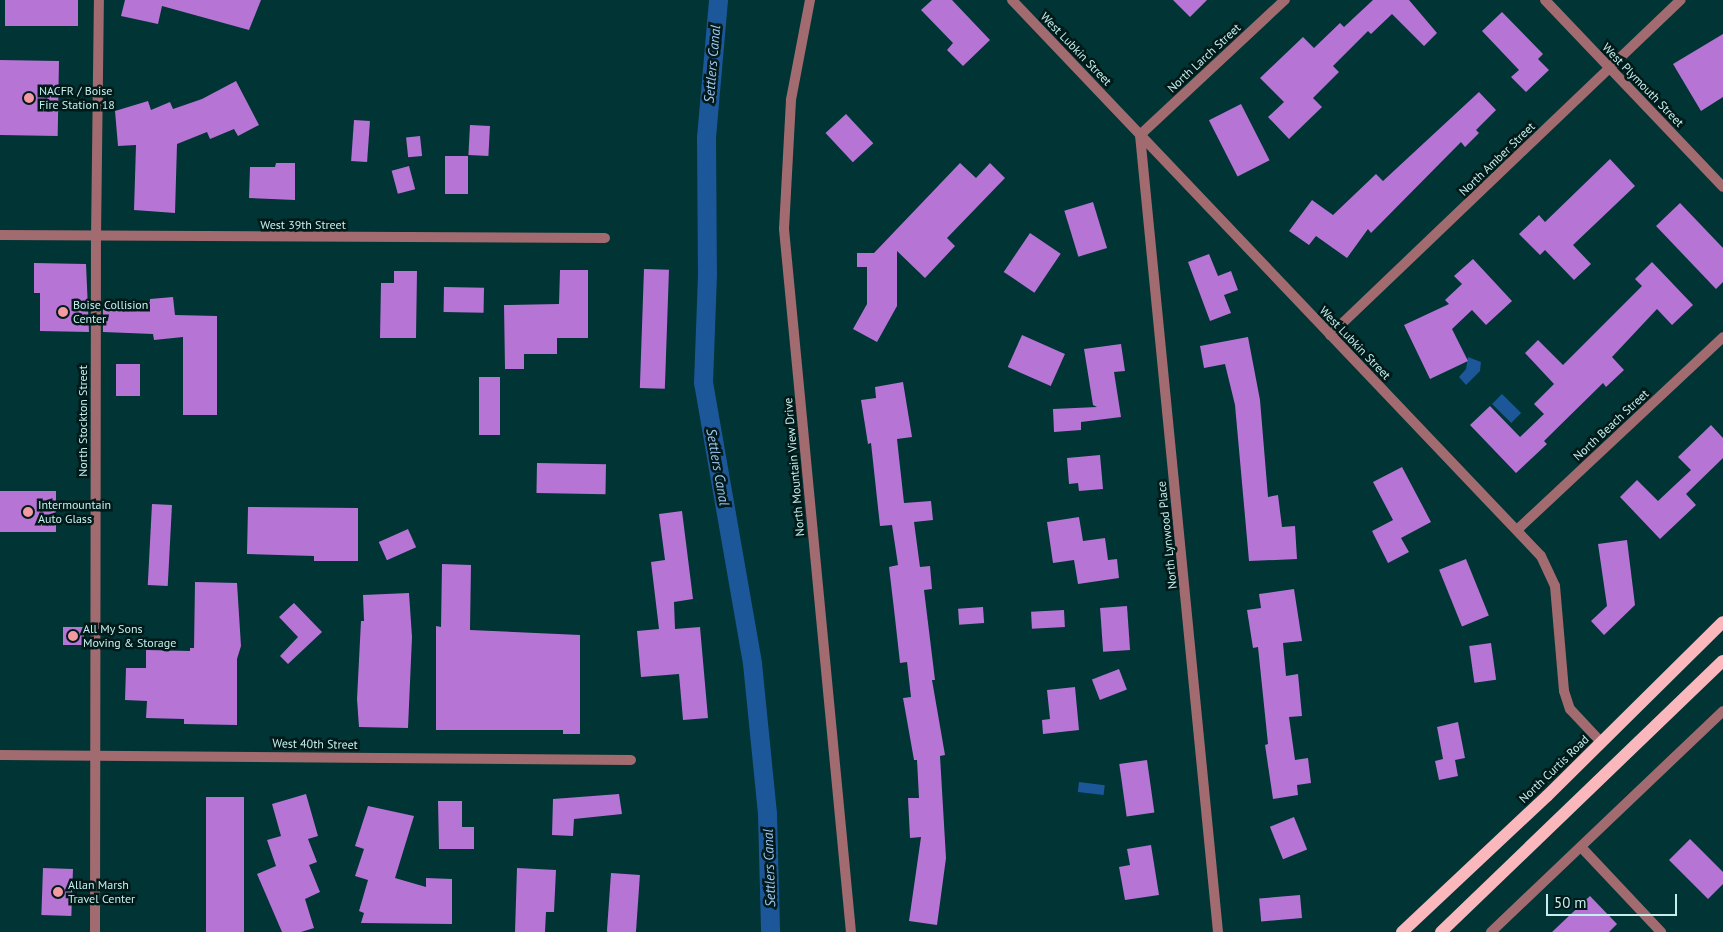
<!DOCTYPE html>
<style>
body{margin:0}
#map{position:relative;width:1723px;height:932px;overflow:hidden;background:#013434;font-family:"PT Sans",sans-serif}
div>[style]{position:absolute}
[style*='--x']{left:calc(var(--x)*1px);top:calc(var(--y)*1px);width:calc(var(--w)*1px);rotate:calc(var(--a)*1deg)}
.water>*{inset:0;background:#1b5799;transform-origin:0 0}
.canal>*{height:19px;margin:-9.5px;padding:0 9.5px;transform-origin:9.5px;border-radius:9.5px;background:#1b5799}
.building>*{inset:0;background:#b674d5;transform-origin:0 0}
.minor>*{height:10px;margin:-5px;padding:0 5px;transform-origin:5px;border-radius:5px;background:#a16b6f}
.primary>*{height:12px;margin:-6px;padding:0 6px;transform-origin:6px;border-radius:6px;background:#fab7bc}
.dots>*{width:14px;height:14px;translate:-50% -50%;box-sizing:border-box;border:2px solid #001a19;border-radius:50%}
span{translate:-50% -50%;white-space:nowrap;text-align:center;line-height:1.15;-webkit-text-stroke:5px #001a19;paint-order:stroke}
.street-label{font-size:12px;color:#c6eeed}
.poi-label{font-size:12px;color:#c6eeed}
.left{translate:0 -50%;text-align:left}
.water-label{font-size:14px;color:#a2c6f2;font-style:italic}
.scale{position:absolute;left:1546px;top:894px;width:131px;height:22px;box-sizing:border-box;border:2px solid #c6eeed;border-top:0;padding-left:6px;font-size:15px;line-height:18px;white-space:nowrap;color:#c6eeed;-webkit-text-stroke:4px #001a19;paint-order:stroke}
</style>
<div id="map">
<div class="water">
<i style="clip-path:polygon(1468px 357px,1481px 362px,1480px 371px,1466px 385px,1459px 377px,1466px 369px)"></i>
<i style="left:1502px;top:394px;width:27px;height:14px;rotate:45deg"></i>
<i style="left:1079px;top:782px;width:26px;height:10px;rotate:7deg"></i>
</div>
<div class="canal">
<i style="--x:718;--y:0;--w:138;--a:95"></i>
<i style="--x:706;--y:137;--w:137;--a:89.6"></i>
<i style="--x:707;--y:274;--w:108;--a:92.1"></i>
<i style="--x:703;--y:382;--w:285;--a:80.1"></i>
<i style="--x:752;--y:663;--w:152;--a:84.3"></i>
<i style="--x:767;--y:814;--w:118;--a:88.5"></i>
</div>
<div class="building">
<i style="left:5px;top:0;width:73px;height:26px"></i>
<i style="clip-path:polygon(125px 0,261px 0,249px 30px,162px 6px,158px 24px,121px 16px)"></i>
<i style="clip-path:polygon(932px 0,952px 0,990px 40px,963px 66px,947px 50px,953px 43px,921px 10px)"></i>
<i style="clip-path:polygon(1173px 0,1207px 0,1190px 17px)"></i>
<i style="clip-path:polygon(1373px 0,1409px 0,1437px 33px,1424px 46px,1392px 14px,1371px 34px,1368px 31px,1333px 66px,1339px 72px,1313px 98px,1322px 107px,1289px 139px,1268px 117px,1284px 102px,1260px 78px,1303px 37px,1314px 48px,1340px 23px,1344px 27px)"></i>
<i style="clip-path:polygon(1502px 12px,1543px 54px,1538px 59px,1549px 70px,1526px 92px,1511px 77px,1519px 70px,1482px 31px)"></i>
<i style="clip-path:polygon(1723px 34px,1723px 97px,1701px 111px,1673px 64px)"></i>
<i style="left:0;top:60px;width:59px;height:75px;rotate:1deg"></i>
<i style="clip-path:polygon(236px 81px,259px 125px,238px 136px,234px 129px,210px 139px,207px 132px,177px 144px,175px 213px,134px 210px,136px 145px,118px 146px,115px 111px,148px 101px,151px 110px,170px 102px,173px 109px,202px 99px)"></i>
<i style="clip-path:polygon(1479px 92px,1496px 110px,1476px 130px,1479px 133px,1465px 147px,1461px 142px,1371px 233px,1368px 229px,1347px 258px,1316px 236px,1309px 245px,1289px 231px,1312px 200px,1333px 215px,1376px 174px,1383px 181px)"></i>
<i style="left:1241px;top:104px;width:63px;height:36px;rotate:63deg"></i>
<i style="left:846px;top:114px;width:40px;height:28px;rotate:47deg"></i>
<i style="left:354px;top:120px;width:16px;height:41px;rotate:4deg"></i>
<i style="left:470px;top:125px;width:20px;height:30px;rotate:3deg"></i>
<i style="left:420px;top:136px;width:20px;height:14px;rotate:84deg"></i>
<i style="left:445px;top:156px;width:23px;height:38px"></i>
<i style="clip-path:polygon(1610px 159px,1635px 186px,1573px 245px,1591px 264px,1574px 280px,1545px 250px,1540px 255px,1519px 234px,1539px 215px,1545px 222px)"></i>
<i style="clip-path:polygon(276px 163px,295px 163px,295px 200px,249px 198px,250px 167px,275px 167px)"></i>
<i style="clip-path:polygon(960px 163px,976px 178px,990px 163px,1005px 178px,947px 238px,955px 246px,925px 278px,897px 251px,897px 306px,877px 342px,853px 329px,867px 304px,867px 267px,857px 267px,857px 253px,874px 253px)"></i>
<i style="left:409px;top:166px;width:24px;height:18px;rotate:75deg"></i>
<i style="left:1093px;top:202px;width:48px;height:30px;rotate:73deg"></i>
<i style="clip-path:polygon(1680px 203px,1723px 248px,1723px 282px,1716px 289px,1656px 226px)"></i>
<i style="left:1030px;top:233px;width:37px;height:47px;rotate:34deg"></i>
<i style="clip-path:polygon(1209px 254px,1218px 276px,1231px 271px,1238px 290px,1224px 295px,1231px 313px,1210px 321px,1188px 262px)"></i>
<i style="clip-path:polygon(1473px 259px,1512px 301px,1486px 325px,1472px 310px,1452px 329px,1468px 361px,1430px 379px,1404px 325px,1449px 304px,1445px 300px,1462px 284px,1454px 276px)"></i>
<i style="clip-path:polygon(1652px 262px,1693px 305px,1672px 325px,1657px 309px,1612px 357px,1624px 370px,1606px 387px,1603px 383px,1544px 441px,1547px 444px,1516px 473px,1470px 425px,1490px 406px,1520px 437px,1544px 414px,1534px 404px,1554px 384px,1525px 353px,1538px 340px,1563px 365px,1642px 286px,1635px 279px)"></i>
<i style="clip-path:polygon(34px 263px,86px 264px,89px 332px,40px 331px,40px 293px,34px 293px)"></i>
<i style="left:644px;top:269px;width:25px;height:119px;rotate:2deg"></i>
<i style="clip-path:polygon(560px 270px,588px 270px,588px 338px,557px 338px,557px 354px,524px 354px,524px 369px,505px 369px,504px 305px,559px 304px)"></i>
<i style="clip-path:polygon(394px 271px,417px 271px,416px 338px,380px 338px,381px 283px,394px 283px)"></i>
<i style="left:444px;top:287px;width:40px;height:25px;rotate:1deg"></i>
<i style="clip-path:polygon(173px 297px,175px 315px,217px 316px,217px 415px,183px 415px,183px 337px,154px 340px,153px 334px,103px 332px,103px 302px,150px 302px,150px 299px)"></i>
<i style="left:1022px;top:335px;width:47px;height:35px;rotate:24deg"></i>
<i style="clip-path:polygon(1248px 337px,1260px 400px,1268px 497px,1278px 495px,1282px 527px,1295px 526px,1297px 559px,1249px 561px,1235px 405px,1225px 364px,1204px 368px,1200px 346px)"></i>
<i style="clip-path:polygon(1121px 344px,1125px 371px,1114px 372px,1121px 417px,1081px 422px,1081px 430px,1054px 432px,1053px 409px,1097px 407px,1093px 405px,1084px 349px)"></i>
<i style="left:116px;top:364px;width:24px;height:32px"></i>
<i style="left:479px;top:377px;width:21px;height:58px"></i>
<i style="clip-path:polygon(903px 382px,912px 437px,897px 439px,904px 503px,931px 501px,933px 520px,914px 522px,920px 567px,930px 566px,932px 589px,924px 590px,935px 680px,932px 680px,945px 755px,940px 756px,946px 858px,937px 925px,909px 921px,921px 837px,910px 838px,908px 798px,919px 798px,917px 760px,914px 760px,903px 698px,911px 697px,907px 662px,900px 663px,895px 618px,889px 567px,898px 565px,892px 525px,880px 526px,871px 443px,868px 444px,861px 400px,876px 398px,875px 387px)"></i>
<i style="clip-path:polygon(1711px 425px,1723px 438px,1723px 458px,1686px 494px,1696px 505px,1660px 539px,1620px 497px,1637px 480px,1658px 501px,1691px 470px,1678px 457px)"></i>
<i style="clip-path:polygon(1100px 455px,1103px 489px,1079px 491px,1078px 483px,1069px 484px,1067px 458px)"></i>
<i style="left:537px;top:463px;width:69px;height:30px;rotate:1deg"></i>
<i style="clip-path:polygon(1402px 467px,1431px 522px,1401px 538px,1409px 552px,1388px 563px,1372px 531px,1393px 520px,1373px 482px)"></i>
<i style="left:0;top:491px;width:56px;height:41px"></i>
<i style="left:152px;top:504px;width:20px;height:81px;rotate:3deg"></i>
<i style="clip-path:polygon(248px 507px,358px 508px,358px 561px,314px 561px,314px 556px,247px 554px)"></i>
<i style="clip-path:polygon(682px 511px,693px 599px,674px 602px,675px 629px,700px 627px,708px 718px,683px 720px,679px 674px,641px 677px,637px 631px,659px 629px,651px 562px,665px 560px,659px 514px)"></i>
<i style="clip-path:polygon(1079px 517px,1083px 541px,1105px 538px,1108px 560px,1117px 559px,1119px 578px,1078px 584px,1074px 560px,1053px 563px,1047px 522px)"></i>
<i style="left:408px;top:529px;width:20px;height:32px;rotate:66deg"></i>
<i style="clip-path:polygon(1627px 540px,1635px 605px,1604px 635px,1591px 621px,1607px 606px,1598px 544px)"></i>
<i style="left:1466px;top:559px;width:61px;height:29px;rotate:68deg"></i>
<i style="clip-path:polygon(442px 564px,471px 565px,470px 630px,580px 635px,580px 734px,563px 734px,563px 730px,436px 730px,436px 626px,441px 627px)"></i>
<i style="clip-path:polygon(195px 582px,237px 583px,241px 646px,237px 659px,237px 725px,184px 724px,184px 719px,146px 718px,147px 701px,125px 700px,126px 668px,146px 668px,146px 650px,190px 651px,190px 648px,194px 648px)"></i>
<i style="clip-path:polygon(1294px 589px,1302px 641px,1283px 643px,1286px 676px,1298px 674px,1302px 716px,1289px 717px,1295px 760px,1308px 758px,1311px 783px,1297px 785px,1298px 795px,1273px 799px,1265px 745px,1268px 744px,1258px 647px,1253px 648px,1247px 610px,1261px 608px,1259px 594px)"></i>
<i style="clip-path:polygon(409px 593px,412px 637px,408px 728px,359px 727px,357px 699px,361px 621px,364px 621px,363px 595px)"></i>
<i style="clip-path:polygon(294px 603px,322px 632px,288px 664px,280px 656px,298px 637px,279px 617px)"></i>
<i style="left:1127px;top:606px;width:44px;height:27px;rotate:86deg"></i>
<i style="left:983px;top:607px;width:16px;height:25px;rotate:86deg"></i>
<i style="left:1064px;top:610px;width:17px;height:33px;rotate:87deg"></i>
<i style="left:63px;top:627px;width:21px;height:18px"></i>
<i style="left:1491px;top:643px;width:37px;height:22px;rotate:82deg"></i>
<i style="left:1119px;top:669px;width:22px;height:29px;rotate:69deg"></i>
<i style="clip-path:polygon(1075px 687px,1079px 730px,1043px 734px,1042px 720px,1050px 719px,1047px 690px)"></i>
<i style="clip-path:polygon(1458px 722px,1465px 758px,1455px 760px,1458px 776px,1439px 780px,1435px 761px,1443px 759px,1437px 727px)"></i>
<i style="left:1147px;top:760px;width:53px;height:28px;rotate:82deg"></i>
<i style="clip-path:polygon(306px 794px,318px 836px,308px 839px,317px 862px,309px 865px,320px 892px,305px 899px,314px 928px,301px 932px,282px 932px,257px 874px,276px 866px,267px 840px,281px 836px,272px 804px)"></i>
<i style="clip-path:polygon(619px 794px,622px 814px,574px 819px,573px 836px,552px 835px,553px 799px)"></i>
<i style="left:206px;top:797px;width:38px;height:135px"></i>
<i style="clip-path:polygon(438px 801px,462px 801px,462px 827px,474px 827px,474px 849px,439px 849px)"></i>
<i style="clip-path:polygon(368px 806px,414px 816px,395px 878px,426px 887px,426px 878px,452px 879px,452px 924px,361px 923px,364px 913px,359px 911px,368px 880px,355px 876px,364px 849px,355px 846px)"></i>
<i style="left:1294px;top:817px;width:35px;height:26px;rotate:68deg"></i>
<i style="clip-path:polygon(1690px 839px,1723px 872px,1723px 884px,1708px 899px,1669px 860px)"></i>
<i style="clip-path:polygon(1151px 845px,1159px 895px,1125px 900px,1119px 867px,1130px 865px,1127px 849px)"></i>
<i style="left:43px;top:868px;width:30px;height:47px;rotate:2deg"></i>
<i style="clip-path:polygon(517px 868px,556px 870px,554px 912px,546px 912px,545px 932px,515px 932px)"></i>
<i style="left:611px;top:873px;width:29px;height:59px;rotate:4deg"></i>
<i style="left:1300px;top:895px;width:23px;height:41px;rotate:85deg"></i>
<i style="clip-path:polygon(1590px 896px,1617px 924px,1609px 932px,1552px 932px)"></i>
</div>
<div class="minor">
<i style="--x:810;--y:0;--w:102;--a:100.8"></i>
<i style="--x:791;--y:100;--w:129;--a:93.1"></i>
<i style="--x:784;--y:229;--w:706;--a:84.56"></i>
<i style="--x:1012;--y:0;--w:767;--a:46.43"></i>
<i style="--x:1541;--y:556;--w:33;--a:65"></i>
<i style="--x:1555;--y:586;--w:105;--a:85.1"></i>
<i style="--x:1564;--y:691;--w:19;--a:72"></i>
<i style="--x:1570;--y:709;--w:45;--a:46.8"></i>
<i style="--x:1545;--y:0;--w:258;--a:46.4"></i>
<i style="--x:1140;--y:135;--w:801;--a:84.41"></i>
<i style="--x:1140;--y:135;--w:198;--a:-43"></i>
<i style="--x:0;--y:235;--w:605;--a:0.28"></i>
<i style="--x:1330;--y:335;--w:485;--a:-43.7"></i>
<i style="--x:1517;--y:530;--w:282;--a:-43.1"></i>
<i style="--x:0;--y:755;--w:631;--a:0.45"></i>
<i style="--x:1581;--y:847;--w:117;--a:46.7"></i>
<i style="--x:95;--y:932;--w:694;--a:-89.92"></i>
<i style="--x:96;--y:238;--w:238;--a:-89.3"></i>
<i style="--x:1491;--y:932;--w:320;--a:-43.6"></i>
</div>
<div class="primary">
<i style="--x:1402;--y:932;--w:199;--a:-43.2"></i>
<i style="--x:1547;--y:796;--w:247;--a:-44.7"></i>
<i style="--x:1441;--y:932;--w:391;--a:-43.9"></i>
</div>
<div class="dots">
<i style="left:29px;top:98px;background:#f49aa2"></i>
<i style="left:63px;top:312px;background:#f49aa2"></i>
<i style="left:28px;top:512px;background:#f49aa2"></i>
<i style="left:73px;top:636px;background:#f49aa2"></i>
<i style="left:58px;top:892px;background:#f49aa2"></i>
</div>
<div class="street-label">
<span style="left:1076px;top:49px;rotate:46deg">West Lubkin Street</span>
<span style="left:1204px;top:58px;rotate:-43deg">North Larch Street</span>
<span style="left:1643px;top:85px;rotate:46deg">West Plymouth Street</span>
<span style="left:1497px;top:159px;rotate:-44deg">North Amber Street</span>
<span style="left:303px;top:225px">West 39th Street</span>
<span style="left:1355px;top:343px;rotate:46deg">West Lubkin Street</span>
<span style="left:83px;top:421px;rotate:-90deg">North Stockton Street</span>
<span style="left:1611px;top:425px;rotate:-43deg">North Beach Street</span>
<span style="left:794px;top:467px;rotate:-95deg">North Mountain View Drive</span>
<span style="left:1167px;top:535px;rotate:-96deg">North Lynwood Place</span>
<span style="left:315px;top:744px;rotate:1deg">West 40th Street</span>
<span style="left:1554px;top:769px;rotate:-44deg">North Curtis Road</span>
</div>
<div class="poi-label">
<span class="left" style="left:39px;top:98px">NACFR / Boise<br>Fire Station 18</span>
<span class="left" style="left:73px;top:312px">Boise Collision<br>Center</span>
<span class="left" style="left:38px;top:512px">Intermountain<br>Auto Glass</span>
<span class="left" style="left:83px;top:636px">All My Sons<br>Moving &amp; Storage</span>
<span class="left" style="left:68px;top:892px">Allan Marsh<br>Travel Center</span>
</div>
<div class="water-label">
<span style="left:712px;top:64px;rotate:-85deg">Settlers Canal</span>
<span style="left:718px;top:467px;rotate:80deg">Settlers Canal</span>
<span style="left:769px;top:868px;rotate:-92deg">Settlers Canal</span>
</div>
<div class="scale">50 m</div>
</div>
